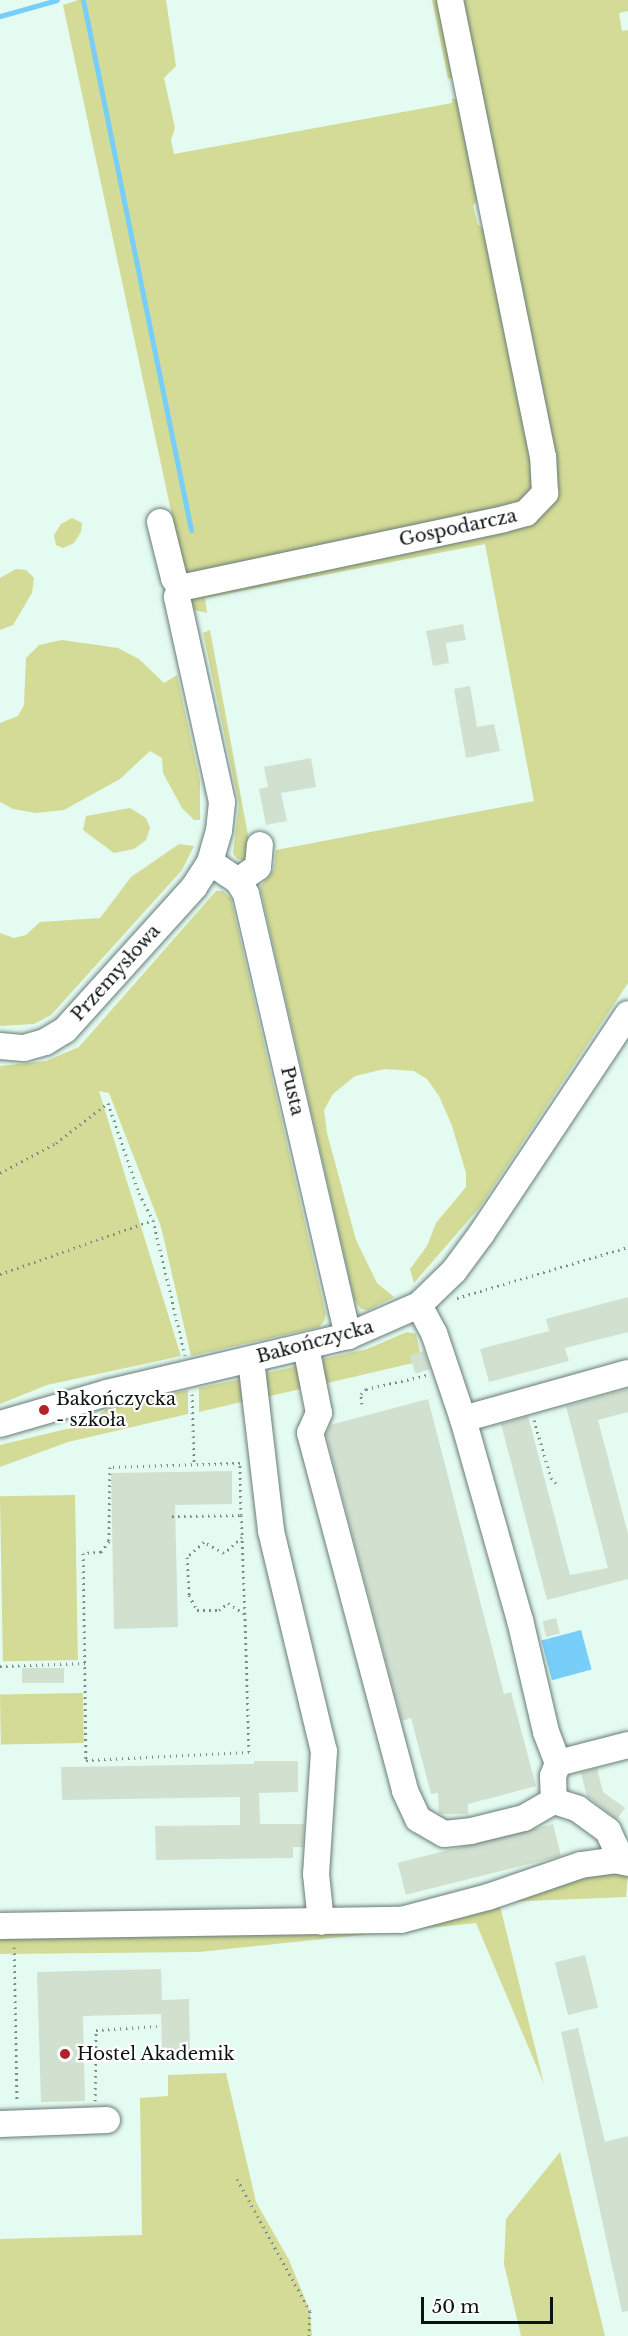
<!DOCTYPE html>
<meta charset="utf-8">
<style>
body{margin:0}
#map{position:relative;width:628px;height:2336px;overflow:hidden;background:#e4fbf2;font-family:"Libre Baskerville",serif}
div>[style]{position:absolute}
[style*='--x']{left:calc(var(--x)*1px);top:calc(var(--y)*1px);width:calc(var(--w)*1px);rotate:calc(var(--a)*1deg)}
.green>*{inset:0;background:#d3db96;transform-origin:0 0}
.water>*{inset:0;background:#77cef8;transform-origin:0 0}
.stream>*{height:5px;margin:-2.5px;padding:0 2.5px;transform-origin:2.5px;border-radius:2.5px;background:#77cef8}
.building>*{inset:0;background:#d2e0d0;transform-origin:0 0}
.path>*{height:3px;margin-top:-1.5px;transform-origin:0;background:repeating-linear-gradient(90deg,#7d8d87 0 1.5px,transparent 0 6px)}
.roads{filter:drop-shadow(0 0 2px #687c75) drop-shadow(0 0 2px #687c75)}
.minor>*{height:26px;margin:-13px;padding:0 13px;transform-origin:13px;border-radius:13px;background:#fff}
.dots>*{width:16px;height:16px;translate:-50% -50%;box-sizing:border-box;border:3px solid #fff;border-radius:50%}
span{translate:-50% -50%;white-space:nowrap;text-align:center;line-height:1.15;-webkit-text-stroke:4.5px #fff;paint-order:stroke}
.street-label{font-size:18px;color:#0b1310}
.poi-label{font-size:18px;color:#0b1310}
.left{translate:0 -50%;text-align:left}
.scale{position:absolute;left:421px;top:2297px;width:132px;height:27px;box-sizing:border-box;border:3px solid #0b1310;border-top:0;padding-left:8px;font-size:18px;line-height:21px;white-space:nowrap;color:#0b1310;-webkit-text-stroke:4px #fff;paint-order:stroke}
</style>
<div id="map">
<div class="green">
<i style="clip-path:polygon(78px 0,166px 0,176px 66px,164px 78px,175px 128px,171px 140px,174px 154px,452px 103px,452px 98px,462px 102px,481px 194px,473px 206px,478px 225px,490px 232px,538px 484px,527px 502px,194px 575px,184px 572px,63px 5px)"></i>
<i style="clip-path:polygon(432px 0,443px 0,454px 77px,448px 79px)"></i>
<i style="clip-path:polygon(457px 0,628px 0,628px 11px,619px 13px,622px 31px,628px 30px,628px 983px,479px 1208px,414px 1283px,410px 1269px,427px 1246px,436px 1223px,466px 1187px,466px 1173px,452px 1126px,439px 1096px,427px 1079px,414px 1071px,385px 1069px,355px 1076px,333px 1094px,324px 1110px,327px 1133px,356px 1240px,377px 1283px,394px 1297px,368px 1310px,361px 1309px,354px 1299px,260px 887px,274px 869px,276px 850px,534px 801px,485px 544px,205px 598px,207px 613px,191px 609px,190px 597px,546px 508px)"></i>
<i style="clip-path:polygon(72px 518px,82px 523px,81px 532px,74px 543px,63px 548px,56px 545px,54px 535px,61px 524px)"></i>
<i style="clip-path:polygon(16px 569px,26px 570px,34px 578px,32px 593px,13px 625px,0 630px,0 578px)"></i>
<i style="clip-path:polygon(210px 630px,250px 846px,244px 860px,237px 859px,233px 853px,239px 804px,203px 633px)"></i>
<i style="clip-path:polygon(62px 640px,118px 648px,139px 659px,164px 683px,177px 675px,200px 781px,200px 820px,194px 820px,182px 808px,163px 773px,162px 758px,150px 751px,120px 779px,64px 810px,36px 813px,13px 809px,0 802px,0 723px,18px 716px,24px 705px,26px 658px,39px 645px)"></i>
<i style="clip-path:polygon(130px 808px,146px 818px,150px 828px,146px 840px,134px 849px,114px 853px,83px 830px,86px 816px)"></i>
<i style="clip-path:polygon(179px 844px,194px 846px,182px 870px,51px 1015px,34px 1024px,0 1026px,0 933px,14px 938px,26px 935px,40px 922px,100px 918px,131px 877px)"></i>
<i style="clip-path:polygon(216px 891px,223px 891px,231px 899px,326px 1315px,324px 1321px,319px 1327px,191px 1356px,161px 1227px,109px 1093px,99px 1091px,181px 1356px,47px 1385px,0 1404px,0 1066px,46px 1061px,79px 1047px)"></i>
<i style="clip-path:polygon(407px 1332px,416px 1334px,420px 1352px,413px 1363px,323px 1384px,323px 1359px,367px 1349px)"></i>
<i style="clip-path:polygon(297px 1366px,305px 1388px,261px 1398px,262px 1374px)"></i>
<i style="clip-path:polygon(246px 1378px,250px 1400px,199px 1412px,199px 1388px)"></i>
<i style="clip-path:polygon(188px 1390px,188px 1414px,68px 1442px,0 1467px,0 1445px,83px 1425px,107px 1409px)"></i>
<i style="left:75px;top:1495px;width:165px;height:75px;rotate:89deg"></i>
<i style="left:83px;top:1693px;width:50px;height:83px;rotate:89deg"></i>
<i style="clip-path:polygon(628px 1873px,626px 1897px,499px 1902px,544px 2084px,476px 1923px,199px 1952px,0 1954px,0 1934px,398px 1929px,565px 1877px)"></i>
<i style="clip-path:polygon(226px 2073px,256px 2202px,289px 2260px,310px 2311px,312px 2336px,0 2336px,0 2239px,142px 2235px,140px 2098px,168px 2096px,168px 2075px)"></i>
<i style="clip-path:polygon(560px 2152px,605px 2336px,521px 2336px,504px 2264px,506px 2219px)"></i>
</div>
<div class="water">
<i style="left:581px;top:1630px;width:41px;height:41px;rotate:75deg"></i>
</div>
<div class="stream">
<i style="--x:83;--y:0;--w:541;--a:78.48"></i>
<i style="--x:0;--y:16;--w:59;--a:-15.7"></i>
</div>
<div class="building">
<i style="clip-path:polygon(463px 624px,466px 640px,446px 643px,449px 663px,433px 666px,426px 631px)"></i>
<i style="clip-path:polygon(470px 686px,477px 727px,494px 724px,500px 751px,466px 758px,454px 689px)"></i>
<i style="clip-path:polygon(311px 758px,316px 787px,281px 793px,287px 821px,266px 825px,259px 789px,268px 787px,264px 767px)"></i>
<i style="clip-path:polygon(628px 1297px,628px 1332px,565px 1348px,569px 1361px,489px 1382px,480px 1349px,549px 1331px,546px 1319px)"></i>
<i style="left:424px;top:1351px;width:19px;height:15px;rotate:72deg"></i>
<i style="clip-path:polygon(628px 1389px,628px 1412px,598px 1420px,628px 1534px,628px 1579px,547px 1600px,501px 1424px,528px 1416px,570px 1575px,608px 1568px,566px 1406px)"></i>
<i style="clip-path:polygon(428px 1399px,504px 1694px,511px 1692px,536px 1786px,468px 1804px,468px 1814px,439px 1814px,438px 1793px,431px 1794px,411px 1718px,402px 1721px,326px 1434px,330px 1425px)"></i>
<i style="clip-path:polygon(232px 1471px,232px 1504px,175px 1505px,178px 1627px,114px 1629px,111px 1473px)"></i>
<i style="left:556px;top:1618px;width:16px;height:14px;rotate:76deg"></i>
<i style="left:64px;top:1668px;width:15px;height:42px;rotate:90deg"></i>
<i style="clip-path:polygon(254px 1761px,298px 1761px,298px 1792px,259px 1793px,260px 1824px,304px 1824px,303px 1847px,293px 1847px,293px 1858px,156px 1860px,155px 1826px,240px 1825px,240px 1797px,62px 1800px,61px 1767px,254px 1764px)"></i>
<i style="clip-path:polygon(597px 1768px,603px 1792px,625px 1808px,617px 1819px,587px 1796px,581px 1773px)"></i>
<i style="left:553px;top:1824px;width:33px;height:160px;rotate:76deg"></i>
<i style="left:585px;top:1955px;width:54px;height:31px;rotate:76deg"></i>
<i style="clip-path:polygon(161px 1969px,162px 2000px,189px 1999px,190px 2050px,162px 2051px,161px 2014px,83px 2016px,85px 2101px,41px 2102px,37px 1972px)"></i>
<i style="clip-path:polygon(578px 2028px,605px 2142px,628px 2136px,628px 2311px,622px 2312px,561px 2032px)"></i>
</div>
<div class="path">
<i style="--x:0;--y:1173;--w:64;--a:-28.2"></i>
<i style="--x:56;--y:1143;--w:66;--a:-37.6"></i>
<i style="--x:108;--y:1103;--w:95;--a:71"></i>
<i style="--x:139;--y:1193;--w:30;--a:63"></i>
<i style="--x:0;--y:1274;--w:162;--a:-19.4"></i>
<i style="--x:153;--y:1220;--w:139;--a:76.7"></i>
<i style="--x:457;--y:1298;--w:178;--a:-16.6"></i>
<i style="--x:192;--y:1394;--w:70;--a:88.4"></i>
<i style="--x:362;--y:1404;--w:10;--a:-96"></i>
<i style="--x:361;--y:1394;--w:7;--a:-45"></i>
<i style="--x:366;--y:1389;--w:63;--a:-12.9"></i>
<i style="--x:534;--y:1420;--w:60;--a:73.7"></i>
<i style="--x:551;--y:1478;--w:7;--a:45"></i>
<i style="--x:241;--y:1515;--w:22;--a:87"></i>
<i style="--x:242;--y:1537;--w:24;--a:138"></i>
<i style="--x:224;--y:1553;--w:23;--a:-151"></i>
<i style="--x:204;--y:1542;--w:23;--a:139"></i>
<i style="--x:187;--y:1557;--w:38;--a:87"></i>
<i style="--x:189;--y:1595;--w:17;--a:62"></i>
<i style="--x:197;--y:1610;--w:22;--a:0"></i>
<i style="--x:219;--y:1610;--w:11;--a:-38"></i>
<i style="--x:228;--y:1603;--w:20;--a:33"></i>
<i style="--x:245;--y:1614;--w:77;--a:-92.2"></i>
<i style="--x:172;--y:1516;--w:69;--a:-0.8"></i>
<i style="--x:241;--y:1515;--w:52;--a:-91.1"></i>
<i style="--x:240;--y:1463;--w:130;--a:178.2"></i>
<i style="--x:110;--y:1467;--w:74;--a:90.8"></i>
<i style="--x:109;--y:1541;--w:14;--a:126"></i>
<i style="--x:101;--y:1552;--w:18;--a:177"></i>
<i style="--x:83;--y:1553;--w:207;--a:89.2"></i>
<i style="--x:86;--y:1760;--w:163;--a:-2.8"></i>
<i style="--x:249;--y:1752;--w:138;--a:-91.7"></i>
<i style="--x:0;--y:1666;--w:85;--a:-2"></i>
<i style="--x:14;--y:1947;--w:154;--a:88.9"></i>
<i style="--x:95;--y:2101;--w:71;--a:-89.2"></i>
<i style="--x:96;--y:2030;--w:61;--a:-3.8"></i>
<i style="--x:237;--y:2179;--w:151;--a:61.1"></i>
<i style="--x:310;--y:2311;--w:25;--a:92"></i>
</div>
<div class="roads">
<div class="minor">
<i style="--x:160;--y:522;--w:58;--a:76"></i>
<i style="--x:174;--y:578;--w:12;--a:59"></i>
<i style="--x:210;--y:862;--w:34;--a:34"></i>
<i style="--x:238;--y:881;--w:15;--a:58"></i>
<i style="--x:246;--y:894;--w:454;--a:77"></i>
<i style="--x:238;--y:881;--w:24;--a:-35"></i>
<i style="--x:258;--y:867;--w:22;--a:-85"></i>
<i style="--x:0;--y:1046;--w:24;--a:5"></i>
<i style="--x:24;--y:1048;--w:22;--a:-16"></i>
<i style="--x:45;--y:1042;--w:23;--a:-31"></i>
<i style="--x:65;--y:1030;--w:193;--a:-47.9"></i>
<i style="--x:194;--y:887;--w:30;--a:-57"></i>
<i style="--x:210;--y:862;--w:32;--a:-74"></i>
<i style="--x:219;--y:831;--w:29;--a:-84"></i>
<i style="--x:222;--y:802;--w:210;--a:-102.4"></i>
<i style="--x:177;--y:597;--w:9;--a:-72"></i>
<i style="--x:180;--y:588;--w:331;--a:-12"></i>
<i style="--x:504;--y:519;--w:23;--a:-15"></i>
<i style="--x:526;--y:513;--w:28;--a:-46"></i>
<i style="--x:545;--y:493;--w:36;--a:-93"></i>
<i style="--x:543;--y:457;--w:466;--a:-101.5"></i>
<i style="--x:419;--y:1305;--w:32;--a:62"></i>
<i style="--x:434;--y:1333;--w:91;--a:71.4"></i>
<i style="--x:463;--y:1419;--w:209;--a:74.2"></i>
<i style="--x:520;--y:1620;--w:115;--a:76.9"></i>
<i style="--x:546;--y:1732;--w:33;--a:69"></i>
<i style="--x:558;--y:1763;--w:14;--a:111"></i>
<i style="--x:553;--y:1776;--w:25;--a:88"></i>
<i style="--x:554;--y:1801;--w:25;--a:18"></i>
<i style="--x:578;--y:1809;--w:37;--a:36"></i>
<i style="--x:608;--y:1831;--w:17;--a:65"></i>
<i style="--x:615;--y:1846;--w:14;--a:90"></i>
<i style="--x:306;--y:1347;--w:67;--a:78.9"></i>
<i style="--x:319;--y:1413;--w:22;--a:114"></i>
<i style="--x:310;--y:1433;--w:370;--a:75.1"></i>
<i style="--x:405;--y:1791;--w:31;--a:65"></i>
<i style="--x:418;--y:1819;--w:30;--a:30"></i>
<i style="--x:444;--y:1834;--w:27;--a:-6"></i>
<i style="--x:471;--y:1831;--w:55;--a:-13.8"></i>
<i style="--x:524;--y:1818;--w:34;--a:-30"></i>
<i style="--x:251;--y:1360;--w:172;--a:83.3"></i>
<i style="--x:271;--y:1531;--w:226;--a:76.5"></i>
<i style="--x:324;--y:1751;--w:123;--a:93.7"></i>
<i style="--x:316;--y:1874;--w:48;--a:84.1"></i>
<i style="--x:463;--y:1419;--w:171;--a:-15.6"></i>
<i style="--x:0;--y:1424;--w:111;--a:-16.2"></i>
<i style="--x:107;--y:1393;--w:248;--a:-13.3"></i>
<i style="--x:348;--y:1336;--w:77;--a:-23.6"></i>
<i style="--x:419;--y:1305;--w:49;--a:-44.2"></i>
<i style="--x:454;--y:1271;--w:47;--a:-53.6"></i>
<i style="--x:482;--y:1233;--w:263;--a:-56.3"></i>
<i style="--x:558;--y:1763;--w:72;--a:-14.4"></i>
<i style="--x:0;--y:1926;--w:401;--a:-0.9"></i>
<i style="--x:401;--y:1920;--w:90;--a:-14.8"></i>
<i style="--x:488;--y:1897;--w:98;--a:-19"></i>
<i style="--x:581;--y:1865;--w:34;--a:-8"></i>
<i style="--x:615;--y:1860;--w:13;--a:13"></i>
<i style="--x:0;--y:2124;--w:107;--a:-2.1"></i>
</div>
</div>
<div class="dots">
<i style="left:44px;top:1410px;background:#b22127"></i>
<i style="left:65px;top:2054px;background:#b22127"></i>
</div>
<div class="street-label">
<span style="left:458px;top:528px;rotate:-12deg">Gospodarcza</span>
<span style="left:116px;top:973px;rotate:-48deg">Przemysłowa</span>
<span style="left:292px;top:1091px;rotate:77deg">Pusta</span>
<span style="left:315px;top:1342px;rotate:-15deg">Bakończycka</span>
</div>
<div class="poi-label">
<span class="left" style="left:56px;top:1410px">Bakończycka<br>- szkoła</span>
<span class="left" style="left:77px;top:2054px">Hostel Akademik</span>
</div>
<div class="scale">50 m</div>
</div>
